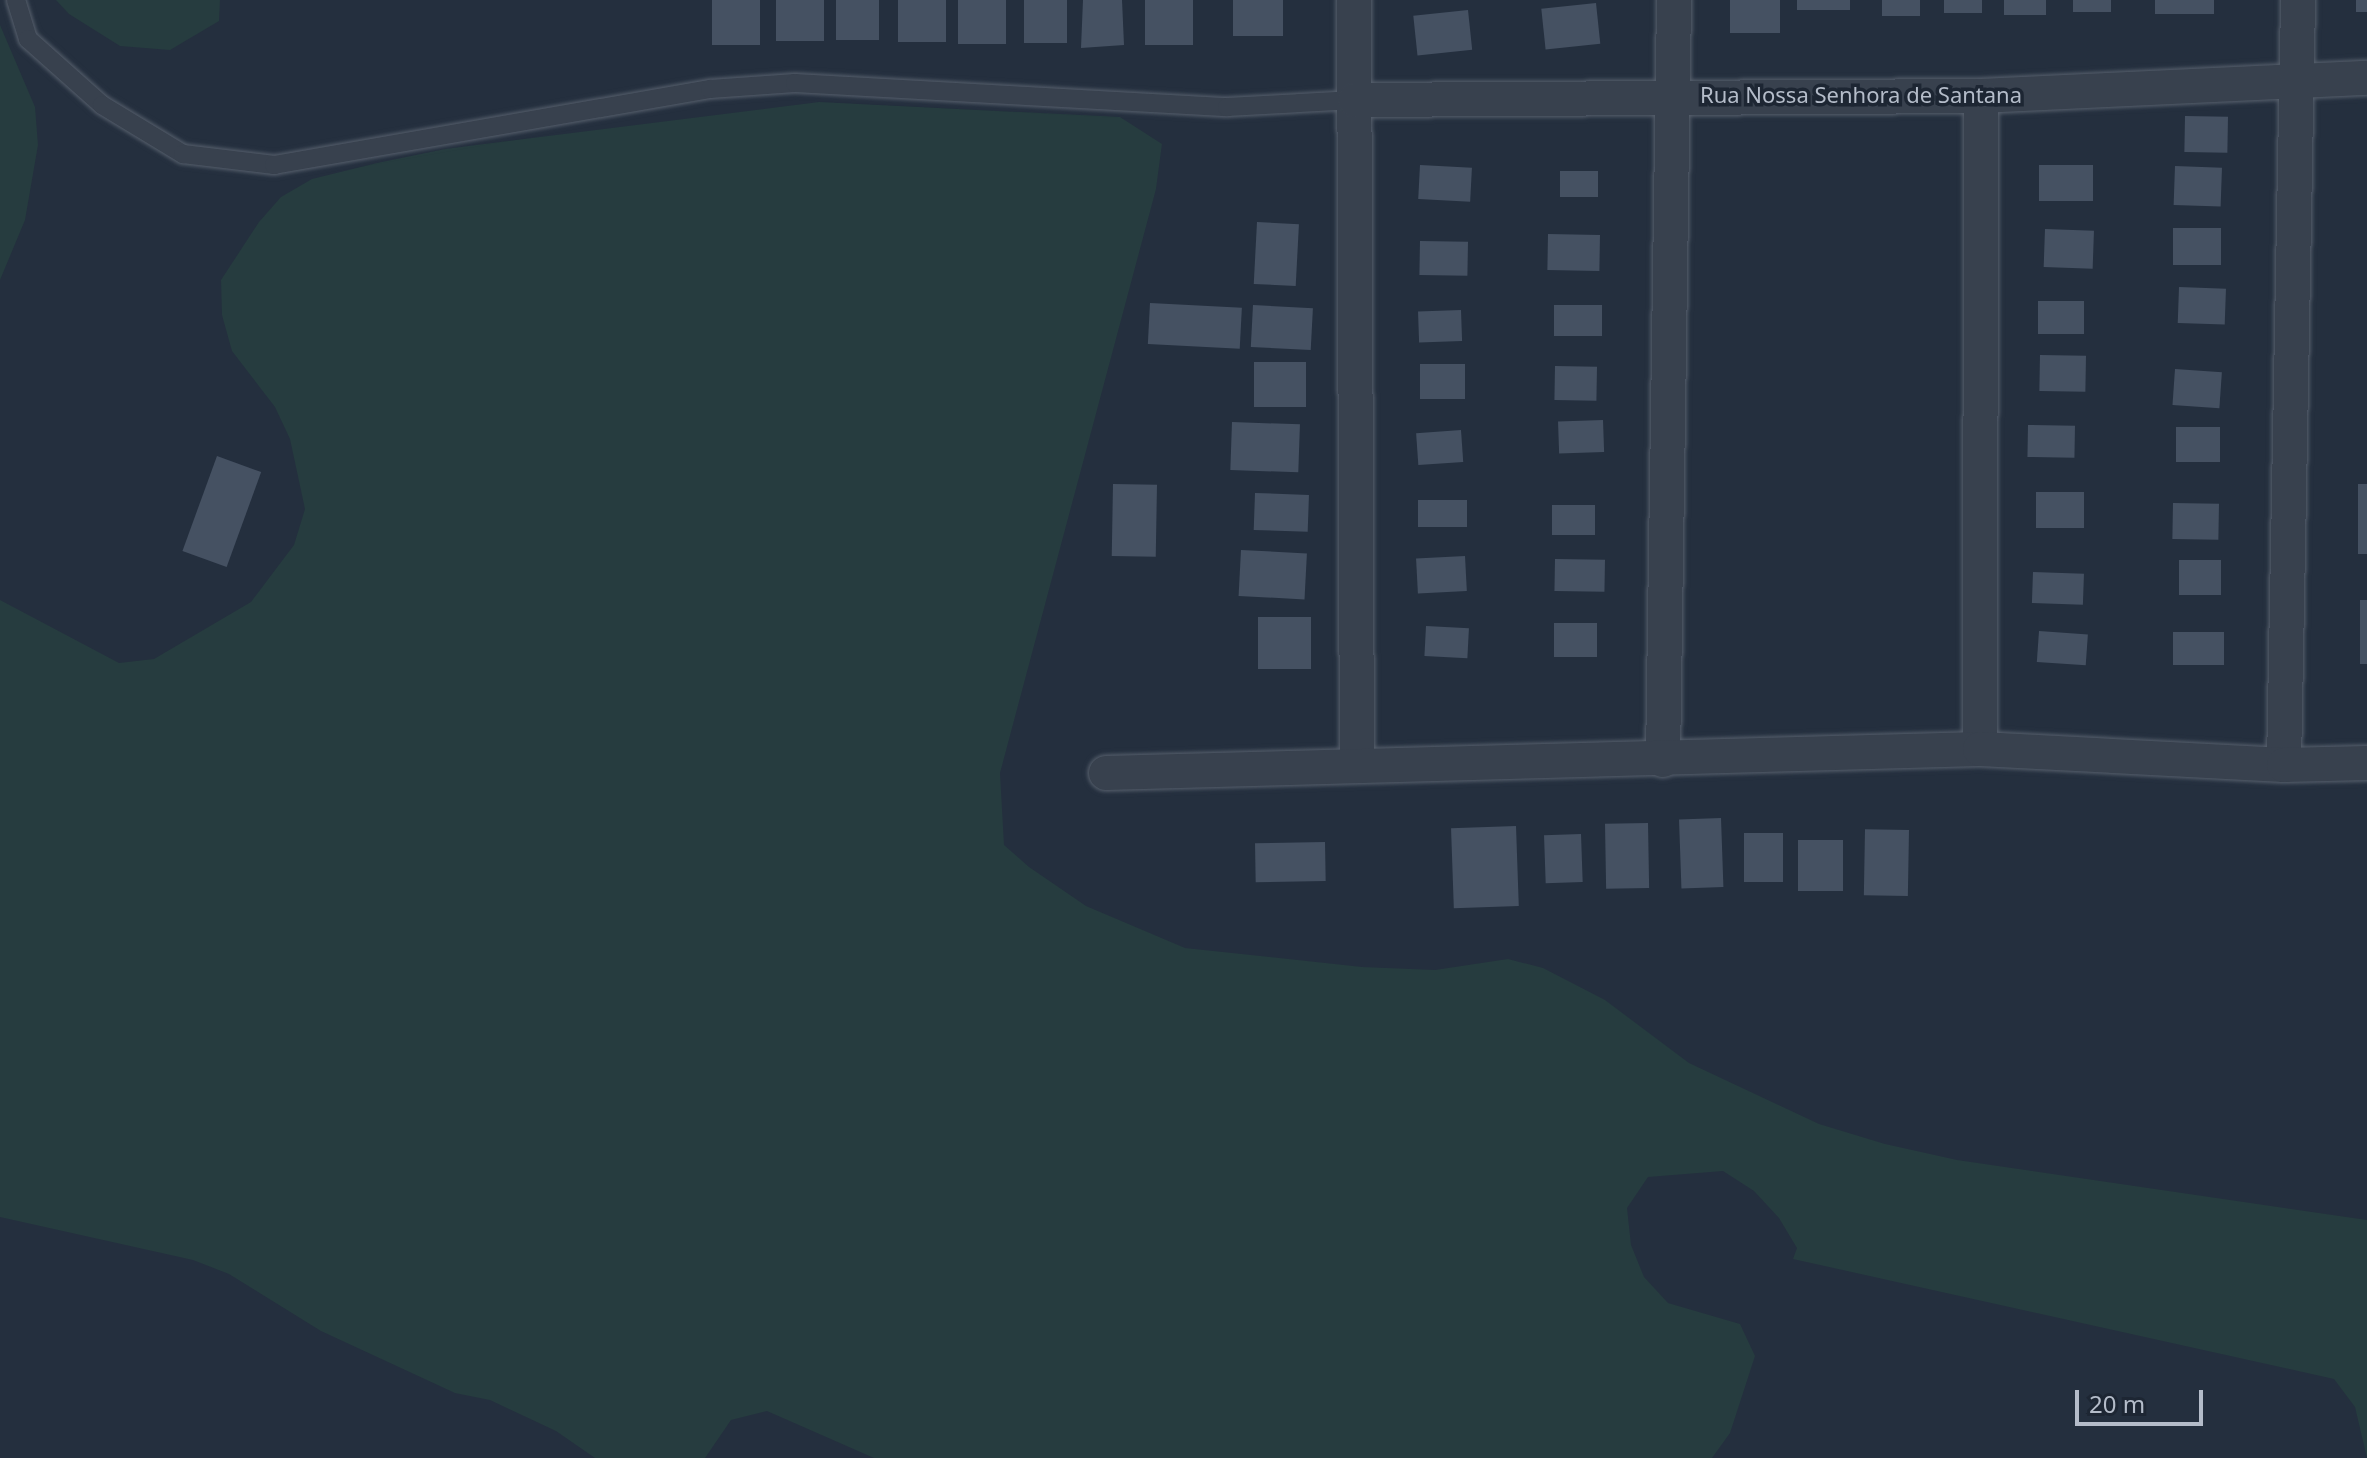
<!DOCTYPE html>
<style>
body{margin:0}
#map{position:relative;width:2367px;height:1458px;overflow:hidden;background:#242f3e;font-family:"Noto Sans",sans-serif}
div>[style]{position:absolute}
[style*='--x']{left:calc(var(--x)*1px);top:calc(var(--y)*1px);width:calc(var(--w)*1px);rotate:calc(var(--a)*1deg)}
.green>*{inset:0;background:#263c3f}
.building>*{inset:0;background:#455162;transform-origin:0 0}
.roads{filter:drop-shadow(0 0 2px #565f6c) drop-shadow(0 0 2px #565f6c)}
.service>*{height:18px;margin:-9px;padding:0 9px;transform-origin:9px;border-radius:9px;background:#38414e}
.minor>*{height:34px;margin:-17px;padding:0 17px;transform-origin:17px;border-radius:17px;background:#38414e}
span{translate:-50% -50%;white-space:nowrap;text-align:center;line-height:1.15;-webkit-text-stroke:7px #1d2633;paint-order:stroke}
.street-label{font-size:22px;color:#b4bcc9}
.scale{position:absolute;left:2075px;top:1390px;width:128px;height:36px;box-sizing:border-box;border:4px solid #b4bcc9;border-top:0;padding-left:10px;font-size:24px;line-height:28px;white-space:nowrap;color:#b4bcc9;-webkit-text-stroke:6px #1d2633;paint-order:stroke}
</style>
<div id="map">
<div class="green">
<i style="clip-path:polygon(56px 0,220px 0,219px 21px,170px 50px,120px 46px,69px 14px)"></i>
<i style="clip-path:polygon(0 25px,35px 107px,38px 145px,25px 220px,0 280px)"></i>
<i style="clip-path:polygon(819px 102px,1120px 117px,1162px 144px,1156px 189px,1000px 773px,1004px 845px,1029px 867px,1086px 906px,1185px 948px,1362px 967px,1435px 970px,1508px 959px,1543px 968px,1605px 1000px,1689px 1063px,1819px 1124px,1885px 1144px,1957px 1160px,2367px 1220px,2367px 1458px,2355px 1407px,2334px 1379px,1793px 1259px,1797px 1248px,1779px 1218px,1754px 1191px,1723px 1171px,1648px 1177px,1627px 1208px,1631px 1245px,1644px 1277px,1668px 1303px,1740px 1324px,1755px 1356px,1730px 1433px,1712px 1458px,874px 1458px,767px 1411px,731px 1420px,705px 1458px,595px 1458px,556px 1431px,490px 1400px,455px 1393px,321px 1331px,229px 1274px,193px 1260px,0 1217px,0 600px,119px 663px,154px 659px,251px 602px,294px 545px,305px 509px,290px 439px,275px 407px,232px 351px,222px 315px,221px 280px,259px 222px,281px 197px,312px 179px,377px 163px,445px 149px)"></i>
</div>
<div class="building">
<i style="left:712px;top:0;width:48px;height:45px"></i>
<i style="left:776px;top:0;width:48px;height:41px"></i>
<i style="left:836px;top:0;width:43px;height:40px"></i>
<i style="left:898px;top:0;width:48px;height:42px"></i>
<i style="left:958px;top:0;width:48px;height:44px"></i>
<i style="left:1024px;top:0;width:43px;height:43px"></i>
<i style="clip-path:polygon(1083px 0,1122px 0,1124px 45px,1081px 48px)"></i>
<i style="left:1145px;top:0;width:48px;height:45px"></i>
<i style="left:1233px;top:0;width:50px;height:36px"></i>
<i style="left:1730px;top:0;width:50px;height:33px"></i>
<i style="left:1797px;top:0;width:53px;height:10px"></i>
<i style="left:1882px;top:0;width:38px;height:16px"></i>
<i style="left:1944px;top:0;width:38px;height:13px"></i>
<i style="left:2004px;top:0;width:42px;height:15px"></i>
<i style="left:2073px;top:0;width:38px;height:12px"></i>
<i style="left:2155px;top:0;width:59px;height:14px"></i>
<i style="left:2356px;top:0;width:11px;height:12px"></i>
<i style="left:1596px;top:3px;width:41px;height:55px;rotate:84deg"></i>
<i style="left:1468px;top:10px;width:40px;height:55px;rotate:84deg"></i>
<i style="left:2185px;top:116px;width:43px;height:36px;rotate:1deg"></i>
<i style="left:1420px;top:165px;width:52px;height:34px;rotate:3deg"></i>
<i style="left:2093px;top:165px;width:36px;height:54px;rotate:90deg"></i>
<i style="left:2175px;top:166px;width:47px;height:39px;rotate:2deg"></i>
<i style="left:1560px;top:171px;width:38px;height:26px"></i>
<i style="left:1257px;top:222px;width:42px;height:62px;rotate:3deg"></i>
<i style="left:2173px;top:228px;width:48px;height:37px"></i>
<i style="left:2045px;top:229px;width:49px;height:38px;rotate:2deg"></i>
<i style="left:1548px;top:234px;width:52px;height:36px;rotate:1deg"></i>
<i style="left:1420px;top:241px;width:48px;height:34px;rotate:1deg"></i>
<i style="left:2179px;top:287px;width:47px;height:36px;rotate:2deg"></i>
<i style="left:2038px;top:301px;width:46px;height:33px"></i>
<i style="left:1150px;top:303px;width:92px;height:41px;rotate:3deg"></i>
<i style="left:1253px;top:305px;width:60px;height:42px;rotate:3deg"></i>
<i style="left:1554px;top:305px;width:48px;height:31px"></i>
<i style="left:1461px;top:310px;width:31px;height:43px;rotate:88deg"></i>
<i style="left:2040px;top:355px;width:46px;height:36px;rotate:1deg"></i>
<i style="left:1306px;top:362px;width:45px;height:52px;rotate:90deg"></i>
<i style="left:1465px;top:364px;width:35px;height:45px;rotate:90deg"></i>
<i style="left:1555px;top:366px;width:42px;height:34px;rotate:1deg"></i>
<i style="left:2175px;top:369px;width:47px;height:36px;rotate:4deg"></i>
<i style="left:1603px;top:420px;width:32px;height:45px;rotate:88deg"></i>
<i style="left:1232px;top:422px;width:68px;height:48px;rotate:2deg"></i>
<i style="left:2028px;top:425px;width:47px;height:32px;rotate:1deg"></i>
<i style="left:2176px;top:427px;width:44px;height:35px"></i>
<i style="left:1461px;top:430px;width:32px;height:45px;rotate:86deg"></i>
<i style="left:217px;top:456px;width:47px;height:101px;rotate:20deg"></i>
<i style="left:1113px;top:484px;width:44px;height:72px;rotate:1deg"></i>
<i style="left:2358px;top:484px;width:9px;height:70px"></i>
<i style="left:2036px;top:492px;width:48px;height:36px"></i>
<i style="left:1255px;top:493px;width:54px;height:37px;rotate:2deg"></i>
<i style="left:1467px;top:500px;width:27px;height:49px;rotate:90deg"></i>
<i style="left:2173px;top:503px;width:46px;height:36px;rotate:1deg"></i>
<i style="left:1595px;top:505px;width:30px;height:43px;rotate:90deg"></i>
<i style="left:1241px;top:550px;width:66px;height:46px;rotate:3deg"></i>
<i style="left:1465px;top:556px;width:35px;height:49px;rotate:87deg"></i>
<i style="left:1555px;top:559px;width:50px;height:32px;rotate:1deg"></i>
<i style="left:2179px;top:560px;width:42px;height:35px"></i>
<i style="left:2033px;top:572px;width:51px;height:31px;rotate:2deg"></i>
<i style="left:2360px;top:600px;width:7px;height:64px"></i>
<i style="left:1258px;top:617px;width:53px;height:52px"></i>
<i style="left:1554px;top:623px;width:43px;height:34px"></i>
<i style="left:1426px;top:626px;width:43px;height:30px;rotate:3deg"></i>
<i style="left:2039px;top:631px;width:49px;height:31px;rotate:4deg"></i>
<i style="left:2173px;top:632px;width:51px;height:33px"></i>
<i style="left:1721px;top:818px;width:69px;height:42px;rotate:88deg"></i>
<i style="left:1648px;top:823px;width:65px;height:43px;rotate:89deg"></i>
<i style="left:1516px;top:826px;width:80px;height:65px;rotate:88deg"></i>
<i style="left:1909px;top:830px;width:66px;height:44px;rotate:91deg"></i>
<i style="left:1744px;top:833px;width:39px;height:49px"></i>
<i style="left:1581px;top:834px;width:48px;height:37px;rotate:88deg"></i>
<i style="left:1798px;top:840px;width:45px;height:51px"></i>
<i style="left:1325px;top:842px;width:39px;height:70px;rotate:89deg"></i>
</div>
<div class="roads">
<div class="service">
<i style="--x:16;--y:0;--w:41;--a:72.9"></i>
<i style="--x:28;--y:39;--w:99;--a:41.7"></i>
<i style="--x:102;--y:105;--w:95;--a:31.2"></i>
<i style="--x:183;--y:154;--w:92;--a:6.9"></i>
<i style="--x:274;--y:165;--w:443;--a:-9.9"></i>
<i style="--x:710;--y:89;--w:85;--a:-4"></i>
<i style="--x:795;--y:83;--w:433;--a:3.2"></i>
<i style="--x:1227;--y:107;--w:128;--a:-3.1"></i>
</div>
<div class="minor">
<i style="--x:1354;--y:0;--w:764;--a:89.78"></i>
<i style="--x:1355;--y:100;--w:626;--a:-0.37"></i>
<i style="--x:1981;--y:96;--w:386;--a:-2.7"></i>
<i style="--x:1980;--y:749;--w:653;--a:-89.91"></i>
<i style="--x:1663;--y:760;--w:760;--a:-89.17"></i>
<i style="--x:2284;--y:765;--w:765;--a:-88.95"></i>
<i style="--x:1106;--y:773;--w:874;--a:-1.57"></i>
<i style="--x:1980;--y:749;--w:304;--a:3"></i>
<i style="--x:2284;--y:765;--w:83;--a:-1.4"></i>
</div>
</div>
<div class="street-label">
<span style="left:1861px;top:95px">Rua Nossa Senhora de Santana</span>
</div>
<div class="scale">20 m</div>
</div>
